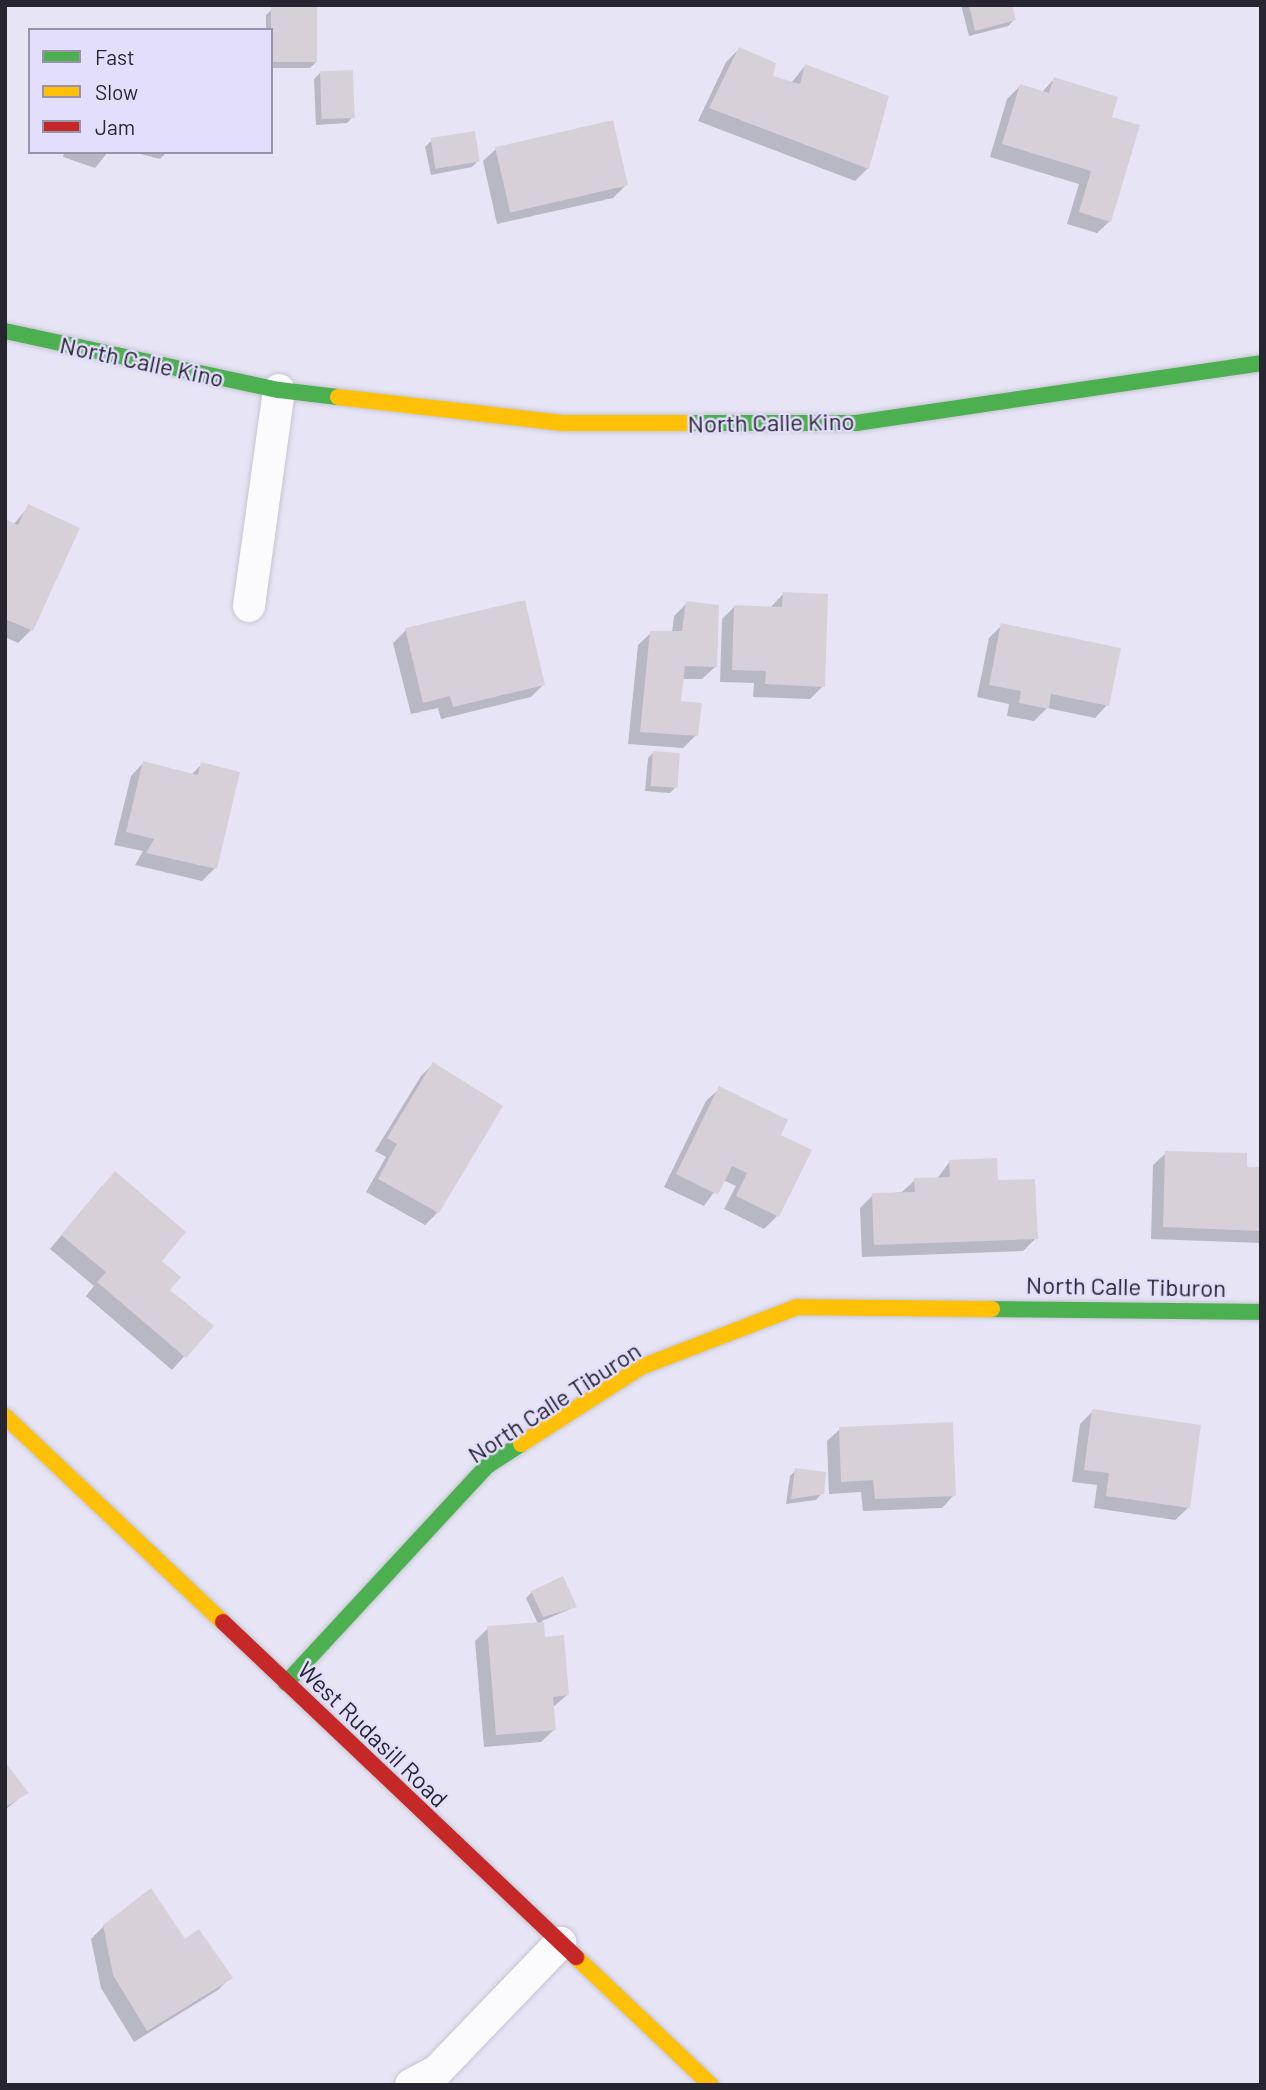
<!DOCTYPE html>
<style>
body{margin:0}
#map{position:relative;width:1266px;height:2090px;overflow:hidden;background:#e7e5f5;font-family:Barlow,sans-serif}
div>[style]{position:absolute}
[style*='--x']{left:calc(var(--x)*1px);top:calc(var(--y)*1px);width:calc(var(--w)*1px);rotate:calc(var(--a)*1deg)}
.shadow>*{inset:0;background:#0003}
.building>*{inset:0;background:#d8d0d9;transform-origin:0 0}
.roads{filter:drop-shadow(0 0 2px #c5c4d1) drop-shadow(0 0 2px #c5c4d1)}
.street>*{height:32px;margin:-16px;padding:0 16px;transform-origin:16px;border-radius:16px;background:#fbfbfe}
.fast>*{height:16px;margin:-8px;padding:0 8px;transform-origin:8px;border-radius:8px;background:#4caf50}
.slow>*{height:16px;margin:-8px;padding:0 8px;transform-origin:8px;border-radius:8px;background:#ffc107}
.jam>*{height:16px;margin:-8px;padding:0 8px;transform-origin:8px;border-radius:8px;background:#c62828}
span{translate:-50% -50%;white-space:nowrap;text-align:center;line-height:1.15;-webkit-text-stroke:5px #e2defc;paint-order:stroke}
.street-label{font-size:24px;color:#272530}
.frame{position:absolute;inset:0;border:7px solid #272530;pointer-events:none}
.legend{position:absolute;left:28px;top:28px;width:245px;height:126px;box-sizing:border-box;background:#e2defc;border:2px solid #9794aa;margin:0;padding:9px 12px;list-style:none;font-size:21px;color:#272530}
.legend li{display:flex;align-items:center;gap:14px;height:35px}
.legend b{width:35px;border:2px solid #9794aa}
</style>
<div id="map">
<div class="shadow">
<i style="clip-path:polygon(961px 5px,1010px 5px,1014px 20px,1008px 26px,969px 36px)"></i>
<i style="clip-path:polygon(272px 9px,316px 62px,310px 68px,271px 68px,271px 30px,266px 30px,266px 15px)"></i>
<i style="clip-path:polygon(739px 49px,771px 77px,791px 83px,805px 66px,868px 168px,855px 181px,698px 121px,726px 62px)"></i>
<i style="clip-path:polygon(320px 73px,353px 117px,347px 123px,316px 125px,314px 79px)"></i>
<i style="clip-path:polygon(1054px 79px,1110px 118px,1110px 221px,1097px 233px,1067px 224px,1079px 184px,990px 157px,1007px 99px,1020px 86px,1041px 93px)"></i>
<i style="clip-path:polygon(431px 141px,478px 161px,472px 167px,431px 175px,425px 147px)"></i>
<i style="clip-path:polygon(496px 149px,626px 185px,613px 198px,497px 224px,483px 161px)"></i>
<i style="clip-path:polygon(64px 152px,108px 152px,95px 168px,63px 157px)"></i>
<i style="clip-path:polygon(133px 152px,167px 152px,160px 159px)"></i>
<i style="clip-path:polygon(29px 506px,78px 529px,31px 630px,18px 643px,5px 637px,5px 521px,13px 525px)"></i>
<i style="clip-path:polygon(783px 594px,823px 686px,810px 699px,753px 697px,754px 683px,720px 682px,722px 619px,734px 607px,771px 607px)"></i>
<i style="clip-path:polygon(687px 603px,715px 667px,702px 679px,682px 679px,679px 702px,696px 735px,683px 748px,628px 744px,638px 645px,651px 633px,672px 633px,674px 616px)"></i>
<i style="clip-path:polygon(1002px 625px,1107px 705px,1095px 718px,1047px 708px,1034px 721px,1007px 716px,1009px 704px,977px 697px,989px 638px)"></i>
<i style="clip-path:polygon(406px 630px,544px 684px,531px 697px,441px 719px,438px 708px,411px 714px,393px 643px)"></i>
<i style="clip-path:polygon(654px 752px,676px 787px,670px 793px,645px 791px,648px 758px)"></i>
<i style="clip-path:polygon(143px 763px,191px 775px,202px 764px,215px 868px,202px 881px,135px 865px,143px 851px,114px 845px,131px 776px)"></i>
<i style="clip-path:polygon(433px 1064px,438px 1212px,425px 1225px,366px 1192px,386px 1157px,375px 1151px,421px 1076px)"></i>
<i style="clip-path:polygon(719px 1089px,779px 1135px,809px 1151px,777px 1216px,764px 1229px,724px 1209px,736px 1186px,723px 1180px,704px 1206px,664px 1187px,706px 1101px)"></i>
<i style="clip-path:polygon(1166px 1153px,1261px 1169px,1261px 1243px,1151px 1239px,1153px 1165px)"></i>
<i style="clip-path:polygon(950px 1161px,996px 1182px,1036px 1238px,1023px 1251px,862px 1257px,860px 1208px,873px 1195px,902px 1192px,915px 1180px,937px 1179px)"></i>
<i style="clip-path:polygon(102px 1186px,160px 1261px,167px 1290px,211px 1326px,172px 1370px,86px 1296px,94px 1286px,50px 1249px)"></i>
<i style="clip-path:polygon(1093px 1411px,1188px 1508px,1175px 1520px,1094px 1508px,1097px 1485px,1072px 1482px,1080px 1424px)"></i>
<i style="clip-path:polygon(840px 1429px,954px 1495px,942px 1508px,863px 1511px,861px 1492px,829px 1494px,827px 1441px)"></i>
<i style="clip-path:polygon(796px 1470px,822px 1493px,816px 1500px,786px 1504px,790px 1476px)"></i>
<i style="clip-path:polygon(532px 1592px,575px 1607px,542px 1621px,543px 1639px,567px 1695px,552px 1708px,554px 1730px,541px 1742px,484px 1747px,475px 1641px,488px 1628px,538px 1624px,526px 1598px)"></i>
<i style="clip-path:polygon(5px 1765px,27px 1792px,5px 1810px)"></i>
<i style="clip-path:polygon(104px 1926px,184px 1941px,230px 1978px,218px 1990px,134px 2042px,101px 1988px,91px 1939px)"></i>
</div>
<div class="building">
<i style="clip-path:polygon(969px 5px,1012px 5px,1016px 20px,975px 31px)"></i>
<i style="left:271px;top:7px;width:46px;height:55px"></i>
<i style="clip-path:polygon(739px 47px,776px 63px,773px 76px,800px 84px,805px 64px,889px 96px,869px 169px,709px 108px)"></i>
<i style="left:353px;top:70px;width:48px;height:33px;rotate:88deg"></i>
<i style="clip-path:polygon(1054px 77px,1118px 97px,1112px 117px,1140px 125px,1111px 222px,1079px 212px,1091px 171px,1002px 144px,1020px 84px,1049px 93px)"></i>
<i style="left:613px;top:120px;width:67px;height:121px;rotate:77deg"></i>
<i style="left:475px;top:131px;width:31px;height:45px;rotate:81deg"></i>
<i style="clip-path:polygon(28px 504px,80px 528px,33px 631px,5px 619px,5px 519px,18px 525px)"></i>
<i style="clip-path:polygon(783px 592px,828px 594px,825px 687px,765px 684px,766px 671px,732px 670px,734px 605px,782px 607px)"></i>
<i style="clip-path:polygon(525px 600px,545px 685px,453px 707px,450px 696px,423px 703px,405px 628px)"></i>
<i style="clip-path:polygon(686px 601px,719px 605px,717px 667px,685px 666px,681px 701px,702px 703px,698px 736px,640px 732px,650px 631px,682px 631px)"></i>
<i style="clip-path:polygon(1001px 623px,1121px 648px,1109px 706px,1051px 694px,1049px 709px,1019px 703px,1021px 691px,989px 685px)"></i>
<i style="left:653px;top:751px;width:27px;height:35px;rotate:4deg"></i>
<i style="clip-path:polygon(143px 761px,198px 775px,201px 762px,240px 772px,217px 869px,146px 853px,154px 839px,126px 832px)"></i>
<i style="clip-path:polygon(433px 1062px,503px 1106px,439px 1213px,378px 1179px,397px 1144px,387px 1138px)"></i>
<i style="clip-path:polygon(719px 1086px,788px 1120px,781px 1135px,812px 1150px,779px 1217px,736px 1196px,747px 1173px,732px 1166px,718px 1195px,676px 1174px)"></i>
<i style="clip-path:polygon(1165px 1151px,1247px 1153px,1247px 1167px,1261px 1167px,1261px 1231px,1163px 1227px)"></i>
<i style="clip-path:polygon(997px 1158px,998px 1180px,1035px 1179px,1038px 1239px,874px 1245px,872px 1193px,915px 1192px,914px 1178px,950px 1177px,949px 1160px)"></i>
<i style="clip-path:polygon(115px 1171px,186px 1232px,162px 1261px,181px 1277px,170px 1290px,214px 1326px,186px 1358px,97px 1282px,106px 1272px,61px 1235px)"></i>
<i style="clip-path:polygon(1092px 1409px,1201px 1425px,1190px 1508px,1106px 1496px,1109px 1473px,1084px 1470px)"></i>
<i style="clip-path:polygon(953px 1422px,956px 1496px,875px 1499px,873px 1480px,841px 1482px,839px 1427px)"></i>
<i style="clip-path:polygon(795px 1468px,826px 1472px,824px 1494px,791px 1499px)"></i>
<i style="clip-path:polygon(563px 1576px,577px 1607px,543px 1617px,531px 1591px)"></i>
<i style="clip-path:polygon(544px 1622px,545px 1637px,564px 1635px,569px 1695px,553px 1697px,556px 1730px,496px 1735px,487px 1626px)"></i>
<i style="clip-path:polygon(5px 1762px,29px 1793px,5px 1807px)"></i>
<i style="clip-path:polygon(151px 1888px,185px 1939px,199px 1929px,233px 1978px,147px 2031px,113px 1975px,103px 1925px)"></i>
</div>
<div class="roads">
<div class="street">
<i style="--x:249;--y:606;--w:218;--a:-82.1"></i>
<i style="--x:411;--y:2085;--w:30;--a:-28"></i>
<i style="--x:437;--y:2071;--w:178;--a:-46.1"></i>
</div>
<div class="fast">
<i style="--x:5;--y:331;--w:280;--a:12.2"></i>
<i style="--x:279;--y:390;--w:59;--a:6.8"></i>
<i style="--x:689;--y:423;--w:167;--a:0"></i>
<i style="--x:856;--y:423;--w:409;--a:-8.4"></i>
<i style="--x:992;--y:1309;--w:269;--a:0.6"></i>
<i style="--x:286;--y:1683;--w:296;--a:-47.2"></i>
<i style="--x:487;--y:1466;--w:40;--a:-32.9"></i>
</div>
<div class="slow">
<i style="--x:338;--y:397;--w:226;--a:6.6"></i>
<i style="--x:563;--y:423;--w:126;--a:0"></i>
<i style="--x:5;--y:1416;--w:300;--a:43.4"></i>
<i style="--x:521;--y:1444;--w:143;--a:-32.7"></i>
<i style="--x:641;--y:1367;--w:167;--a:-21"></i>
<i style="--x:797;--y:1307;--w:195;--a:0.6"></i>
<i style="--x:576;--y:1957;--w:186;--a:43.5"></i>
</div>
<div class="jam">
<i style="--x:223;--y:1622;--w:487;--a:43.5"></i>
</div>
</div>
<div class="street-label">
<span style="left:142px;top:361px;rotate:12deg">North Calle Kino</span>
<span style="left:771px;top:422px;rotate:-1deg">North Calle Kino</span>
<span style="left:1126px;top:1286px;rotate:1deg">North Calle Tiburon</span>
<span style="left:554px;top:1402px;rotate:-33deg">North Calle Tiburon</span>
<span style="left:373px;top:1734px;rotate:44deg">West Rudasill Road</span>
</div>
<div class="frame"></div>
<ul class="legend">
<li><b style="height:9px;background:#4caf50"></b>Fast</li>
<li><b style="height:9px;background:#ffc107"></b>Slow</li>
<li><b style="height:9px;background:#c62828"></b>Jam</li>
</ul>
</div>
